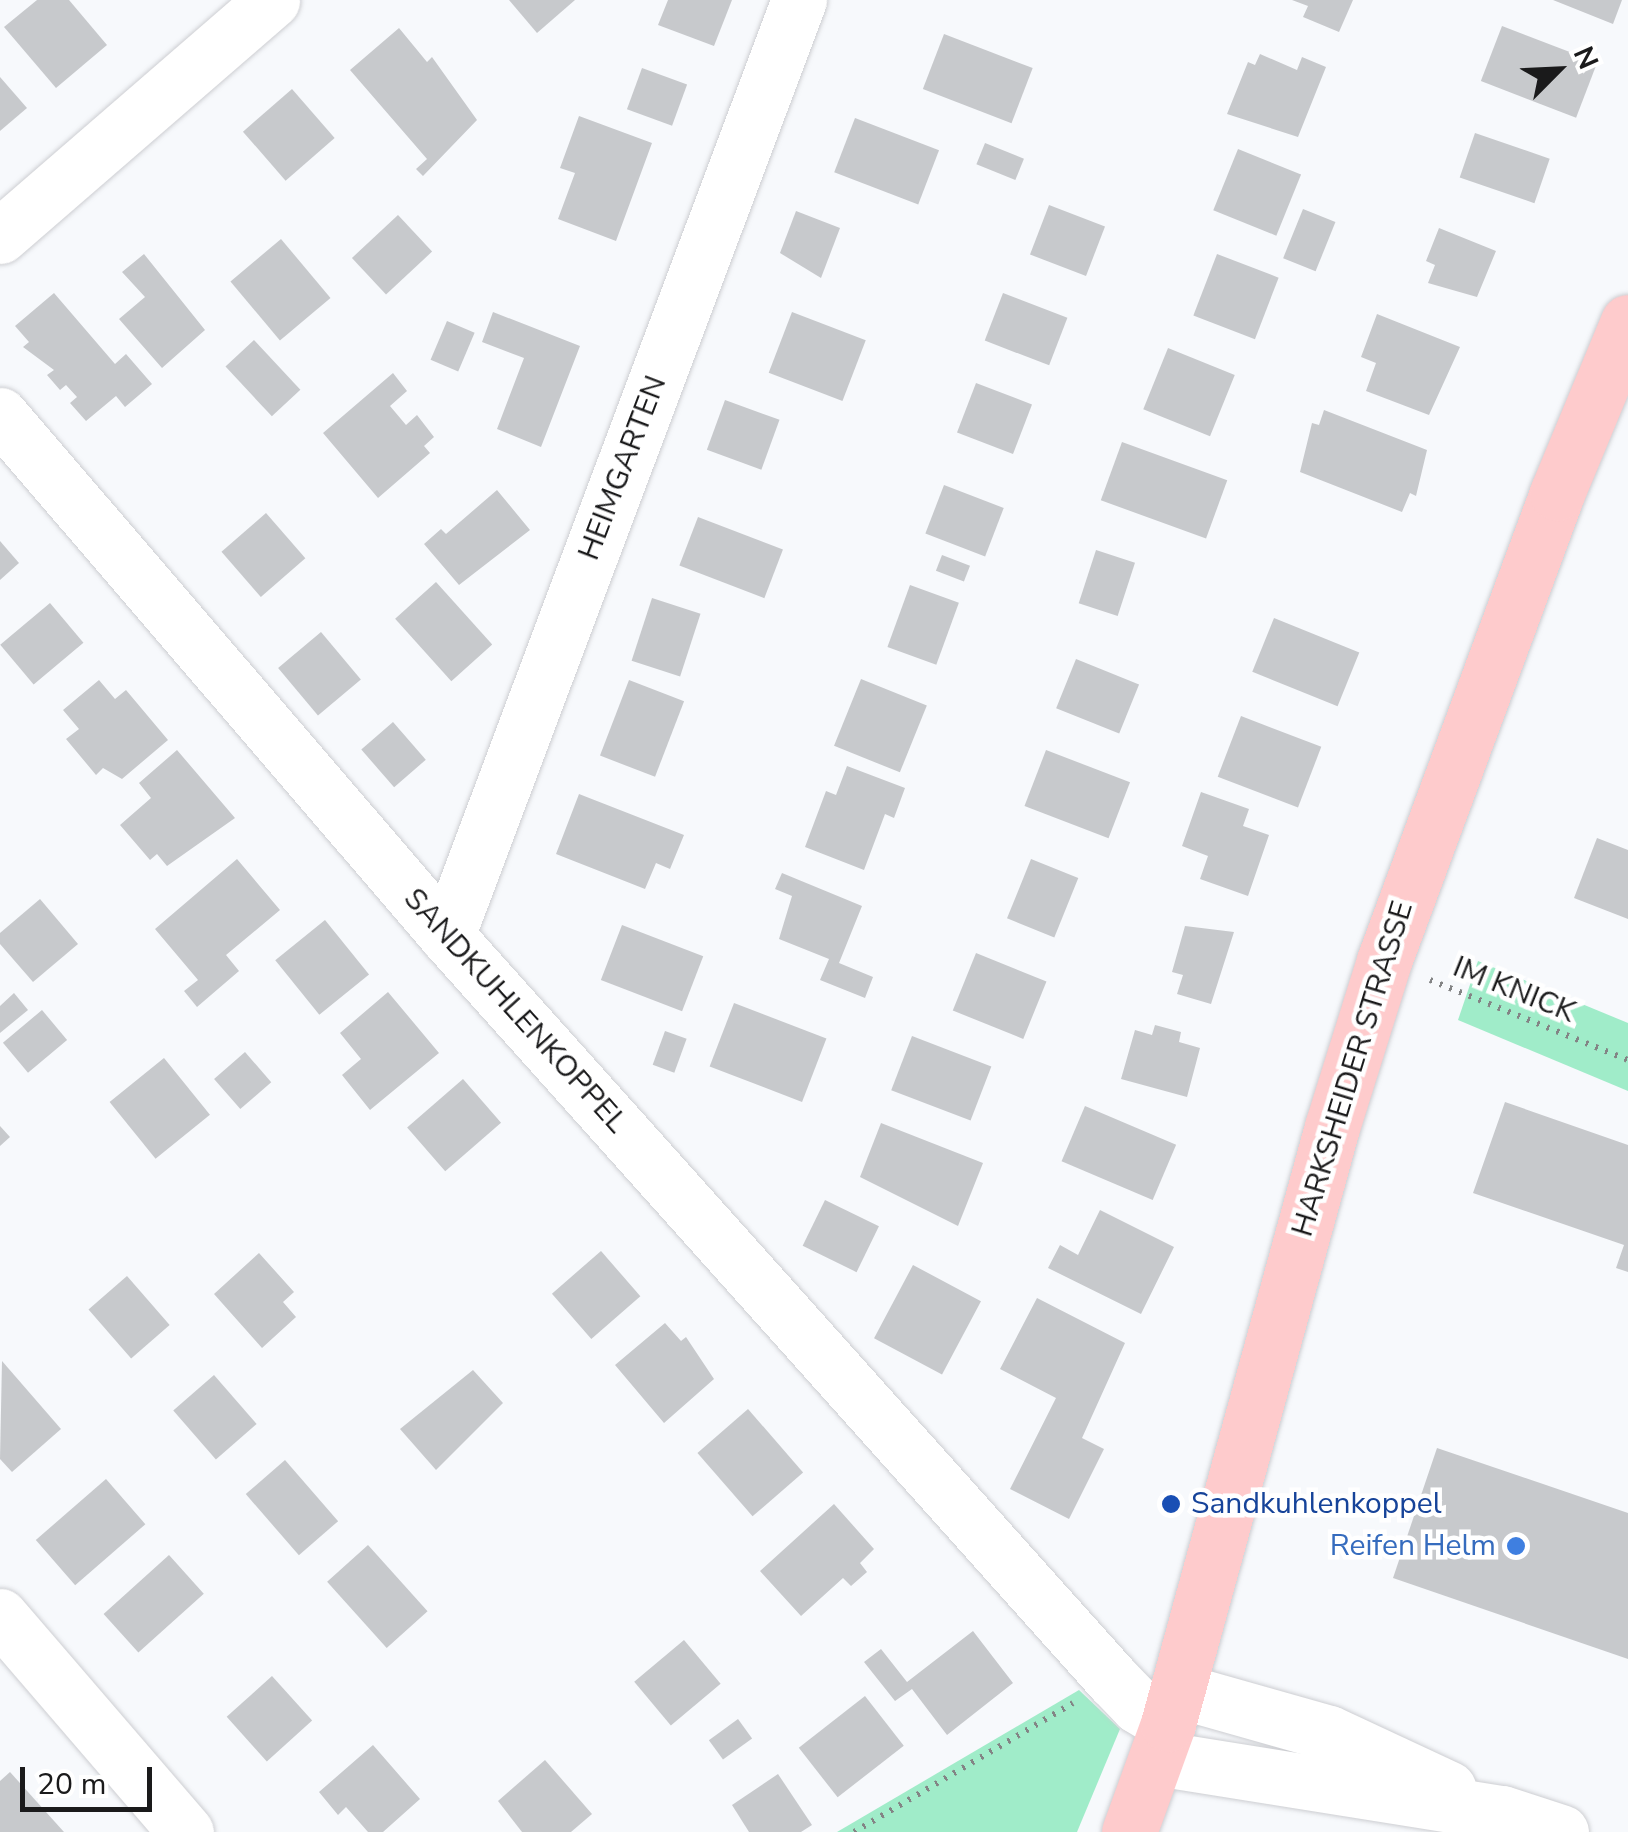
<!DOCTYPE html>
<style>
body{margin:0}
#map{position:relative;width:1628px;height:1832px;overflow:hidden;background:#f7f9fc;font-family:"Nunito Sans",sans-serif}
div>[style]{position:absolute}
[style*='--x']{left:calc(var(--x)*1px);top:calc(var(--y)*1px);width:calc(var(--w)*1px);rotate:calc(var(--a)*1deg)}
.green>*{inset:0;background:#a0ecc9}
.building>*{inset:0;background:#c7c9cc;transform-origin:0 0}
.path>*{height:6px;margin-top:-3px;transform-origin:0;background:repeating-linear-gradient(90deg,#838485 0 2.5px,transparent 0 10.5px)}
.roads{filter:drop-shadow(0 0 2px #cdced2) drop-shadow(0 0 2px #cdced2)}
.minor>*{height:55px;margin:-27.5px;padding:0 27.5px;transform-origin:27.5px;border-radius:27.5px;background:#fff}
.major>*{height:55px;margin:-27.5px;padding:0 27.5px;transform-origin:27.5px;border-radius:27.5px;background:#fecbcc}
.dots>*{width:28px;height:28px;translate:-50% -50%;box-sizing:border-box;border:5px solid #fff;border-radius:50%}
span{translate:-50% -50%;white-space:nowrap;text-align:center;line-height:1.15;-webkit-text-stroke:9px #fff;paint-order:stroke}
.street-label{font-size:30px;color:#1a1a1b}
.transit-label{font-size:30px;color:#164399}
.left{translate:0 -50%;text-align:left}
.shop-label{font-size:30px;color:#366cbe}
.right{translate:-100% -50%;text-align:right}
.north{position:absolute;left:1508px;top:20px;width:100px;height:100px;-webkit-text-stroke:8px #fff;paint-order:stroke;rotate:66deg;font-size:28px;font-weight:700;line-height:40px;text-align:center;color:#1a1a1b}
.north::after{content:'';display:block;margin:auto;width:35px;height:45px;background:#1a1a1b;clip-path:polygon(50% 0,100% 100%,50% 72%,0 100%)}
.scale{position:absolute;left:20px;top:1767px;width:132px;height:45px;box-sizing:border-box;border:5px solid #1a1a1b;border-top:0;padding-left:12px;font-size:30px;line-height:35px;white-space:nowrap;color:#1a1a1b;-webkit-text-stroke:8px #fff;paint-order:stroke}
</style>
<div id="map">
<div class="green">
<i style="clip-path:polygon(1478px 961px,1628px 1023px,1628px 1091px,1458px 1020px)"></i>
<i style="clip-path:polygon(1079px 1690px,1120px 1729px,1077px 1832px,837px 1832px)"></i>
</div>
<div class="building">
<i style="clip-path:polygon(37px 0,69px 0,107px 45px,56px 88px,4px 27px)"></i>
<i style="clip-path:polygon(509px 0,575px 0,537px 33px)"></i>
<i style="clip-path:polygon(668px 0,732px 0,714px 46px,658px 25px)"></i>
<i style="clip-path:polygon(1292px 0,1353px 0,1339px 32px,1303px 17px,1308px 6px)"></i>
<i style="clip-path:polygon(1553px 0,1622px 0,1613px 24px)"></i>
<i style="left:1502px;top:26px;width:102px;height:59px;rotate:21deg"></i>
<i style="clip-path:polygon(399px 28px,427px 62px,432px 57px,477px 120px,423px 176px,416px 169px,427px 159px,350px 70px)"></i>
<i style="left:944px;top:34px;width:95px;height:59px;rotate:21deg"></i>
<i style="clip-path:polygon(1260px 54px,1297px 70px,1302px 57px,1326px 67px,1298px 137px,1227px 114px,1248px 62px,1255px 65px)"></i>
<i style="left:642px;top:68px;width:48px;height:44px;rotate:20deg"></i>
<i style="clip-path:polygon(0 77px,27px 108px,0 131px)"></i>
<i style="left:292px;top:89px;width:65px;height:65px;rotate:49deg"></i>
<i style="clip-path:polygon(579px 116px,652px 143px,616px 241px,558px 219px,575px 173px,560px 168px)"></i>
<i style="left:855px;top:118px;width:90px;height:58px;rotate:21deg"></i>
<i style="left:1475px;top:133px;width:79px;height:47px;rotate:19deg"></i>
<i style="left:985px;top:143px;width:42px;height:23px;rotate:22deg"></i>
<i style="left:1238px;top:149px;width:68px;height:66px;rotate:22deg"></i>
<i style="left:1049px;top:205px;width:60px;height:53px;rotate:21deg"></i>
<i style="left:1303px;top:209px;width:35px;height:53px;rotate:22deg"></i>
<i style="clip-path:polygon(796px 211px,840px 228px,821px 278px,780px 253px)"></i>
<i style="left:398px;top:215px;width:50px;height:63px;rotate:47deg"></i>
<i style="clip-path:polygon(1439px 228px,1496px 251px,1477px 297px,1428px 283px,1435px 265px,1426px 261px)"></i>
<i style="left:281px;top:239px;width:77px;height:66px;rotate:50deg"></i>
<i style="clip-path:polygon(144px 254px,205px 330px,162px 368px,119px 319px,145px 297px,122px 272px)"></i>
<i style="left:1217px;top:254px;width:66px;height:66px;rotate:21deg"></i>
<i style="clip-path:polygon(54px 293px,115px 364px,126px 354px,152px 384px,125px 407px,116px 396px,86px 421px,70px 403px,77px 397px,66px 385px,60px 390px,47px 375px,54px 370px,23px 347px,29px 342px,15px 326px)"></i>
<i style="left:1003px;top:293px;width:69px;height:51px;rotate:21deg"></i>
<i style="clip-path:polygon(493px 312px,580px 346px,541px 447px,497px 429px,524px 358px,482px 342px)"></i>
<i style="left:792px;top:312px;width:79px;height:65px;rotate:21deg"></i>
<i style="clip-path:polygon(1377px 314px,1460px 347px,1429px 415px,1366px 391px,1376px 363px,1361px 357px)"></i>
<i style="left:447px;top:321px;width:30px;height:42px;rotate:23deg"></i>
<i style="left:254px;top:340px;width:68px;height:39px;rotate:47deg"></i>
<i style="left:1168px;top:348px;width:72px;height:66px;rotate:22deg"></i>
<i style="clip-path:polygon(393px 373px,407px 391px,390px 406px,406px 425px,417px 415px,434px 437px,424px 446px,430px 453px,378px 498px,323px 433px)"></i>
<i style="left:976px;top:383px;width:60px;height:53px;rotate:21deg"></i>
<i style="left:725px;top:400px;width:58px;height:53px;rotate:20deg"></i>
<i style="clip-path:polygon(1324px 410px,1427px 450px,1416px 496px,1410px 493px,1402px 512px,1300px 472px,1312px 423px,1319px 425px)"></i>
<i style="left:1122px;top:442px;width:112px;height:62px;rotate:20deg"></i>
<i style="left:944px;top:485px;width:64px;height:52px;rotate:21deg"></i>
<i style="clip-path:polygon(497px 490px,530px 530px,459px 585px,424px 544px,441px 529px,446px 534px)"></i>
<i style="left:266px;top:513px;width:60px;height:59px;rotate:49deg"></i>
<i style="left:698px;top:517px;width:91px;height:52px;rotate:21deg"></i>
<i style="clip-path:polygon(0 541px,19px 563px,0 580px)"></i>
<i style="left:1096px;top:550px;width:41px;height:56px;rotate:18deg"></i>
<i style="left:942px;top:555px;width:30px;height:17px;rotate:21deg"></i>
<i style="left:436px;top:582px;width:84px;height:55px;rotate:48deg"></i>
<i style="left:910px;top:585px;width:52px;height:66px;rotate:20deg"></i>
<i style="left:652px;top:598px;width:51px;height:66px;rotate:18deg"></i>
<i style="left:50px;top:603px;width:52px;height:65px;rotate:50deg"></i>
<i style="left:1274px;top:618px;width:92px;height:58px;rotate:22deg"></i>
<i style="left:321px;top:632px;width:62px;height:56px;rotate:50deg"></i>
<i style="left:1076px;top:659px;width:68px;height:53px;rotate:22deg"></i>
<i style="left:861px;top:679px;width:71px;height:72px;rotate:22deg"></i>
<i style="clip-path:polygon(99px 680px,115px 699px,126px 690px,168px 740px,122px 779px,103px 768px,96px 775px,66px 739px,79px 729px,63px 710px)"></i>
<i style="left:629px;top:680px;width:59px;height:81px;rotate:21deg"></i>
<i style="left:1241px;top:716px;width:86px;height:65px;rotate:21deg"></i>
<i style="left:393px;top:722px;width:50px;height:42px;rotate:49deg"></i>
<i style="clip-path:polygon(177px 750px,235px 818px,167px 866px,157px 854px,150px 860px,120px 825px,151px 798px,139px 783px)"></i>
<i style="left:1046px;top:750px;width:90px;height:60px;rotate:21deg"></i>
<i style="clip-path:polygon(847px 766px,905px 788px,894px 818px,885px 814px,864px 870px,805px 847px,826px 791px,836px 795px)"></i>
<i style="clip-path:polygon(1201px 792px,1249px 809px,1243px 826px,1269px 835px,1248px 896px,1200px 879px,1208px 856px,1182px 846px)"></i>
<i style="clip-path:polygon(579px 794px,684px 835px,670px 869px,656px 863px,645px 889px,556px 854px)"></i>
<i style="clip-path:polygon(1597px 838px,1628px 850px,1628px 919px,1574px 898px)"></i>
<i style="clip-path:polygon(237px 859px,280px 910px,226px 955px,239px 971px,197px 1007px,184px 991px,198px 980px,155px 929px)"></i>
<i style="left:1031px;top:859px;width:51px;height:64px;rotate:22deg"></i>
<i style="clip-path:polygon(782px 873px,862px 906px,839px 963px,873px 977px,865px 998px,820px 980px,829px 959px,779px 939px,792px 896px,775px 889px)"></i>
<i style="clip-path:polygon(40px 899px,78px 944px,33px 982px,0 944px,0 933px)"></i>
<i style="left:325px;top:920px;width:70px;height:64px;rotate:51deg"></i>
<i style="left:622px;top:925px;width:87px;height:59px;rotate:21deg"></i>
<i style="clip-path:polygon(1185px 926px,1234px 932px,1211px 1004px,1177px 994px,1183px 975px,1172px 972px)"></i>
<i style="left:976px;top:953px;width:76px;height:62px;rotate:22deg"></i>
<i style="clip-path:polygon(388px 992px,439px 1053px,370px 1110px,342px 1075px,361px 1059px,340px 1033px)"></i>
<i style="clip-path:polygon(14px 993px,28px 1010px,0 1033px,0 1006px)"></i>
<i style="left:734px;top:1003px;width:99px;height:68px;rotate:21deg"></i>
<i style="left:42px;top:1010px;width:39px;height:51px;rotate:50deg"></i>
<i style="clip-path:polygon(1155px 1025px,1181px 1032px,1179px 1042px,1200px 1048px,1187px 1097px,1121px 1079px,1135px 1030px,1152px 1035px)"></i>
<i style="left:665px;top:1031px;width:23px;height:36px;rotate:20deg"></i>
<i style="left:912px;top:1036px;width:85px;height:58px;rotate:21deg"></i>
<i style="left:245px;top:1052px;width:40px;height:41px;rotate:49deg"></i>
<i style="left:164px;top:1058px;width:73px;height:70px;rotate:51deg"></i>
<i style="left:463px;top:1079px;width:58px;height:74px;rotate:49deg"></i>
<i style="clip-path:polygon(1505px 1102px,1628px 1145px,1628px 1272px,1616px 1268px,1624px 1245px,1473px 1193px)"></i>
<i style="left:1085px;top:1106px;width:99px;height:60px;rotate:23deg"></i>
<i style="clip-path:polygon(881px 1123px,983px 1163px,958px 1226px,860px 1177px)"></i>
<i style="clip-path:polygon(0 1126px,10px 1137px,0 1146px)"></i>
<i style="left:825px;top:1200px;width:60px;height:51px;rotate:26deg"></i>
<i style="clip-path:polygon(1100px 1210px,1174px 1247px,1141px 1314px,1048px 1268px,1060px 1245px,1078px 1255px)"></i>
<i style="left:601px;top:1251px;width:60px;height:65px;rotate:49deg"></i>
<i style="clip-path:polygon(259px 1253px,294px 1292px,283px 1302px,296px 1317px,262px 1348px,214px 1294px)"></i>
<i style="left:913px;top:1265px;width:77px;height:83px;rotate:28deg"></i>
<i style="left:127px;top:1276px;width:65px;height:51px;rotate:49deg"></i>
<i style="clip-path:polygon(1037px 1298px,1125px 1343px,1082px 1438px,1104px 1449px,1069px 1519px,1010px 1489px,1056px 1398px,1000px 1369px)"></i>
<i style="clip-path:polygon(665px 1323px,681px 1341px,686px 1337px,714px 1379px,664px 1423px,615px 1365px)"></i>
<i style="clip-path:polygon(2px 1361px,61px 1429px,12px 1472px,0 1459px)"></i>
<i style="clip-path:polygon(473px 1370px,503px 1403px,436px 1470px,400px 1429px)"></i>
<i style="left:214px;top:1375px;width:65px;height:54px;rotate:49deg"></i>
<i style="left:748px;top:1409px;width:84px;height:67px;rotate:49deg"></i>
<i style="clip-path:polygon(1437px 1448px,1628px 1513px,1628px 1659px,1393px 1578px)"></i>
<i style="left:285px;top:1460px;width:81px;height:52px;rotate:49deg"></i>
<i style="left:106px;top:1479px;width:60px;height:93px;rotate:49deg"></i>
<i style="clip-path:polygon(834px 1504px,874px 1549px,860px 1563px,867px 1572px,851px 1586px,843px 1578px,801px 1616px,760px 1571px)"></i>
<i style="left:368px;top:1545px;width:89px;height:55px;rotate:48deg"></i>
<i style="left:169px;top:1555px;width:52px;height:88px;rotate:48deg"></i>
<i style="clip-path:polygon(973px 1631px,1013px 1683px,947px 1735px,912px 1689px,895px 1701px,864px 1662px,881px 1649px,907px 1682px)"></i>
<i style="left:684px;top:1640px;width:57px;height:65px;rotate:50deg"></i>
<i style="left:272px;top:1676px;width:60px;height:61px;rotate:48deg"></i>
<i style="left:865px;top:1696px;width:63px;height:84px;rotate:52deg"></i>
<i style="left:738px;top:1719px;width:24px;height:36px;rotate:54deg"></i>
<i style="clip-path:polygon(373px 1745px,420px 1799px,383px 1832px,368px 1832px,346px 1807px,338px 1815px,319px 1792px)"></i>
<i style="clip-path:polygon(545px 1760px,592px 1814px,571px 1832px,522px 1832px,498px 1801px)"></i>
<i style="clip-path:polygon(10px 1772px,64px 1832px,0 1832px,0 1781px)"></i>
<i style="clip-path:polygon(778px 1774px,812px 1825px,801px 1832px,749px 1832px,732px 1805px)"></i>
</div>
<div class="path">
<i style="--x:1430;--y:980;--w:214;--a:22"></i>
<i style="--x:854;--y:1832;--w:254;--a:-30.5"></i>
</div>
<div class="roads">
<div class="minor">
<i style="--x:0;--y:236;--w:360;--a:-40.9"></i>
<i style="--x:0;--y:415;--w:686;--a:49.37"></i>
<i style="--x:447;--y:936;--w:999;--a:48.17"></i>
<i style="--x:1113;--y:1680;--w:36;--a:46"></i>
<i style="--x:1138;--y:1706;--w:35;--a:31"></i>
<i style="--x:447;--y:936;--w:1000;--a:-69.39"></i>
<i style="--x:0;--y:1616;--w:285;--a:49.3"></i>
<i style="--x:1177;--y:1690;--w:158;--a:15.8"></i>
<i style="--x:1329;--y:1733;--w:132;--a:25"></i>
<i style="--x:1157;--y:1758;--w:349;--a:9.1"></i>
<i style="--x:1502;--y:1813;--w:62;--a:17.9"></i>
</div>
<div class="major">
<i style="--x:1129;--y:1832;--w:115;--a:-70.1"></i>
<i style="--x:1168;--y:1724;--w:619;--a:-74.64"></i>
<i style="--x:1332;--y:1127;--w:174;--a:-72.6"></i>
<i style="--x:1384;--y:961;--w:499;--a:-69.7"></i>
<i style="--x:1557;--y:493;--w:185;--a:-67.5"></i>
</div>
</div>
<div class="dots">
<i style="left:1171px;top:1504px;background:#1a4fb4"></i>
<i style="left:1516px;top:1546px;background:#3f7fe0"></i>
</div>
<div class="street-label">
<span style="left:623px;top:468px;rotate:-69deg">HEIMGARTEN</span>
<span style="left:1514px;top:990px;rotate:22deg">IM KNICK</span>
<span style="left:515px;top:1011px;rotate:48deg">SANDKUHLENKOPPEL</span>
<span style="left:1353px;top:1069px;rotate:-73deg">HARKSHEIDER STRASSE</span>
</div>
<div class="transit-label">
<span class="left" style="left:1191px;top:1504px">Sandkuhlenkoppel</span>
</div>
<div class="shop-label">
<span class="right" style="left:1496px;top:1546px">Reifen Helm</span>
</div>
<div class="north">N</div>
<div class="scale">20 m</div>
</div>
